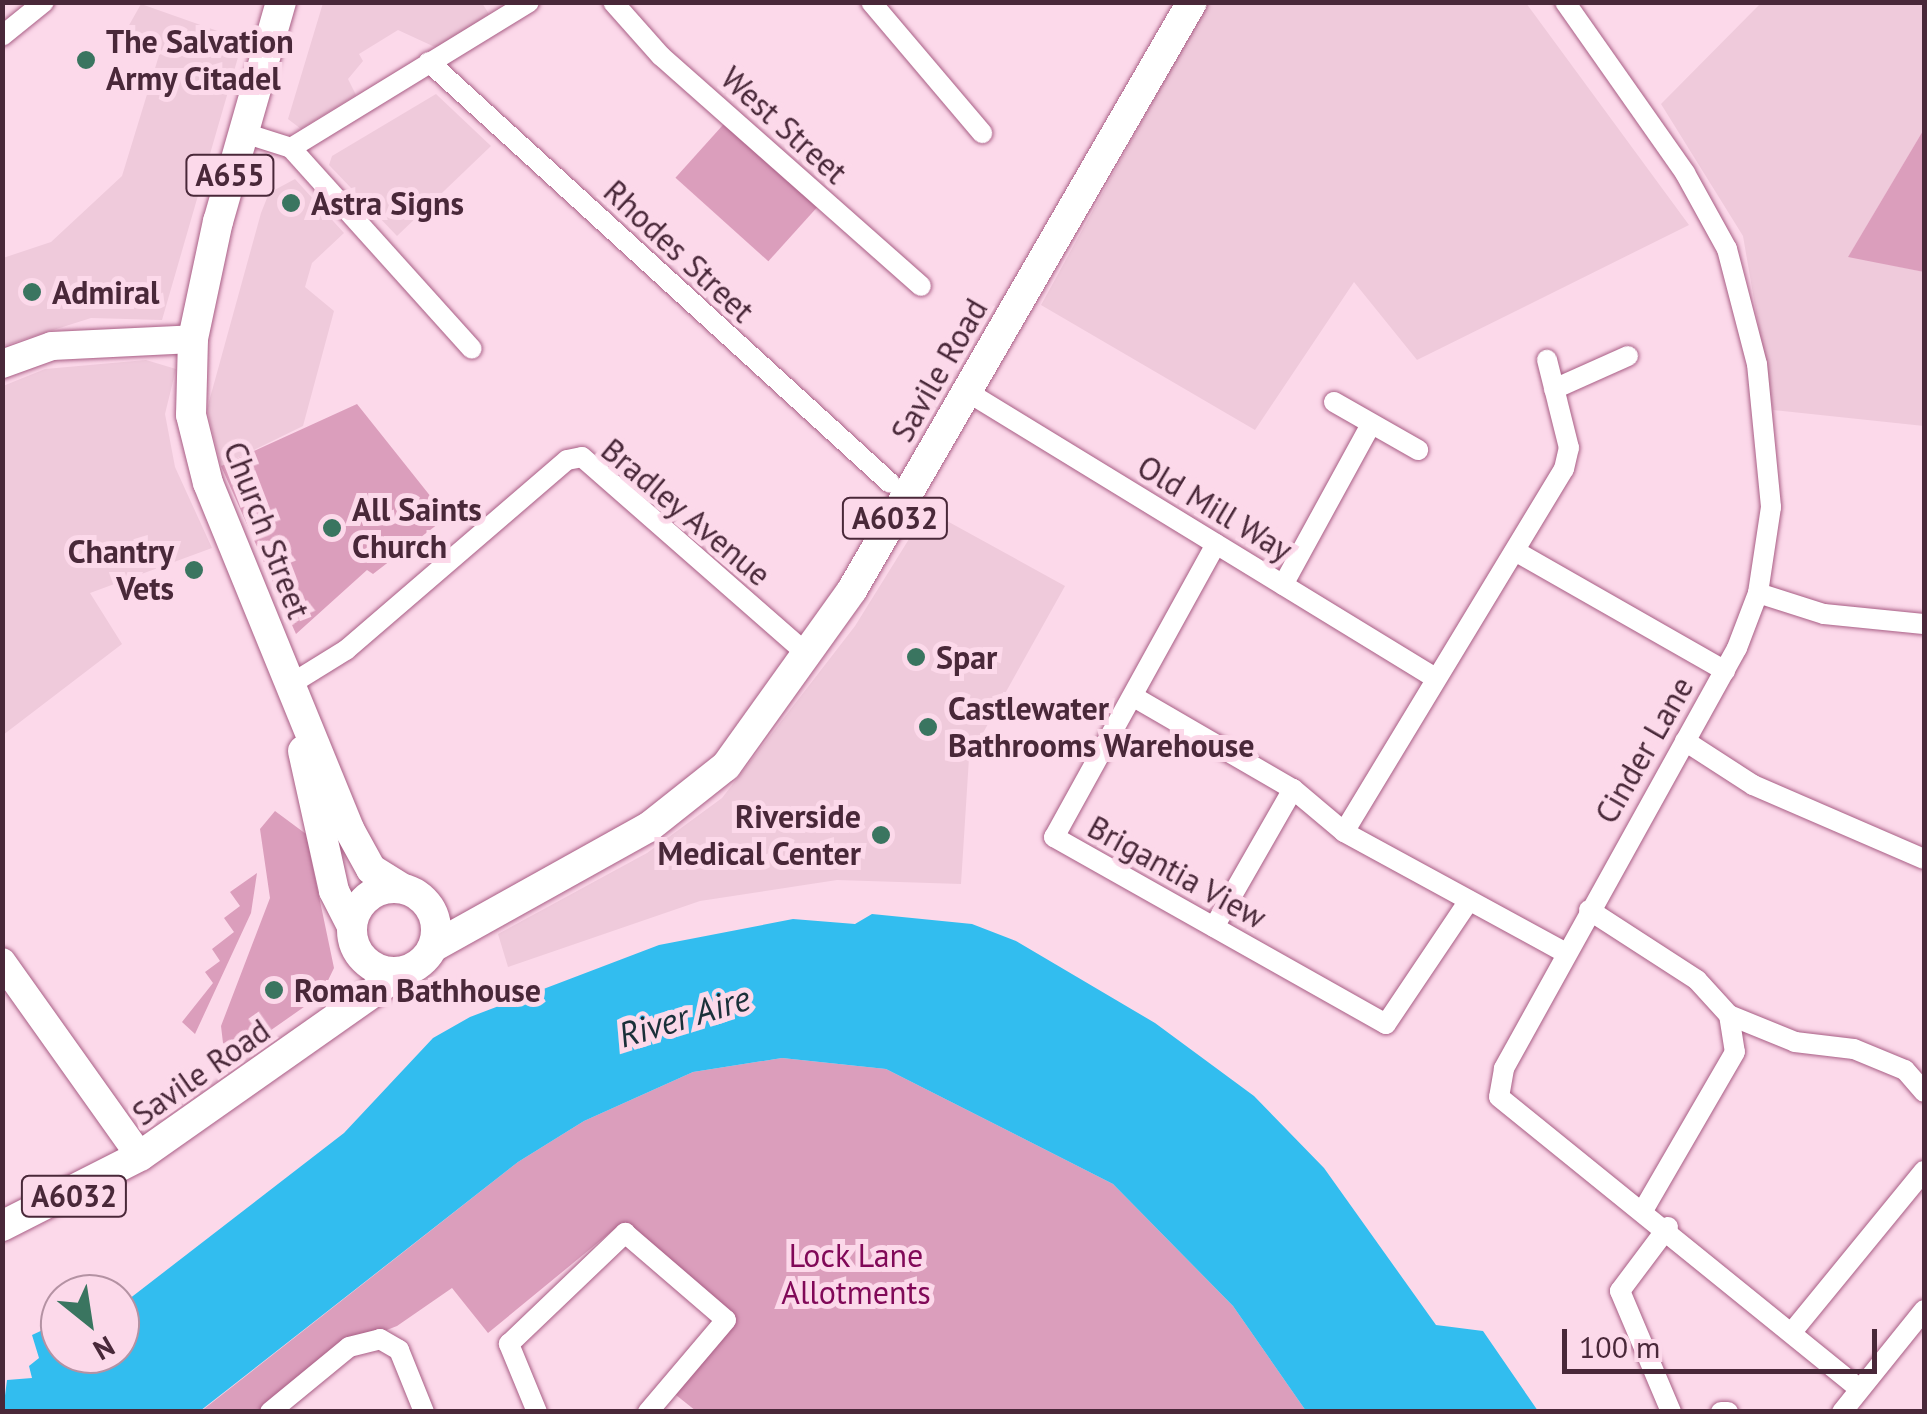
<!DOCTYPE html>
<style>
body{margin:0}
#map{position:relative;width:1927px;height:1414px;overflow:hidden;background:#fcd9ea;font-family:"PT Sans",sans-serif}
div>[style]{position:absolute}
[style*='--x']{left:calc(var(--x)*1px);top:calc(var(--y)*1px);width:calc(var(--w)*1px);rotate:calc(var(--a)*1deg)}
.built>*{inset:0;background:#efcadb}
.green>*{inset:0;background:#db9ebc;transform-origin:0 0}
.water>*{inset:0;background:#32bdef}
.roads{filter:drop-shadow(0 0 2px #a85e85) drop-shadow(0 0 2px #a85e85)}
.street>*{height:20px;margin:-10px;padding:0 10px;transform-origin:10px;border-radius:10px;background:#fff}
.secondary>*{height:28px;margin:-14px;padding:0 14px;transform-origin:14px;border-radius:14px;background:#fff}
.primary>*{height:30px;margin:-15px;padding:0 15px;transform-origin:15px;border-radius:15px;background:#fff}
.primary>.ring{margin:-15px;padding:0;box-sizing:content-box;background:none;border:30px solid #fff;border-radius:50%}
.dots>*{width:28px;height:28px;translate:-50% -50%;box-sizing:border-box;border:5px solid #fcd9ea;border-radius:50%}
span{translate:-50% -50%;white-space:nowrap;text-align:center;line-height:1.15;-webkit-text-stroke:10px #fcd9ea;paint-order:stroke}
.shield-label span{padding:2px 8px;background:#fcd9ea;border:2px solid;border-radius:8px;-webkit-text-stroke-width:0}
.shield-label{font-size:30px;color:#492839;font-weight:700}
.poi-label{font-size:32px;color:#492839;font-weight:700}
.left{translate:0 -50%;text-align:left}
.right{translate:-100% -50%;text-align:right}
.street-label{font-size:32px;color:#492839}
.park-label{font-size:32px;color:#810958}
.water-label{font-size:35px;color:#1a3039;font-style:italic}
.frame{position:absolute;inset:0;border:5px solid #492839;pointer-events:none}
.north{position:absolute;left:40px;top:1274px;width:100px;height:100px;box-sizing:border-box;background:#fcd9ea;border:2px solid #b492a3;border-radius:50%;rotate:150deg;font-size:28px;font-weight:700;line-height:40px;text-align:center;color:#492839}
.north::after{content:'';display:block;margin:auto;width:35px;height:45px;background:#3a7560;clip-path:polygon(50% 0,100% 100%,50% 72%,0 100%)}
.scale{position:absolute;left:1562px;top:1329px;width:315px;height:45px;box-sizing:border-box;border:5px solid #492839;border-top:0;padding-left:12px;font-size:30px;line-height:35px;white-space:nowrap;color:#492839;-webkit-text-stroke:8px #fcd9ea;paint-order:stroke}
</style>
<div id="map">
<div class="built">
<i style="clip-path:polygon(323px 3px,482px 3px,489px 14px,437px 48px,398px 30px,359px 54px,363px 61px,348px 79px,356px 95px,301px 129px,288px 119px)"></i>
<i style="clip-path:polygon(1207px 3px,1526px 3px,1689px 225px,1417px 360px,1354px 282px,1255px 430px,1041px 305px)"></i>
<i style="clip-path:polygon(1761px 3px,1924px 3px,1924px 129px,1849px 256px,1924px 272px,1924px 426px,1773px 410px,1743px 236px,1661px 104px)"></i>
<i style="clip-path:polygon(141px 4px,243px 40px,162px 320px,91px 318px,3px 346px,3px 258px,51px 242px,122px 176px,160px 52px,128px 27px)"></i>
<i style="clip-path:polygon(436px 94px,491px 146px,397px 236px,329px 165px,332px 156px)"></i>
<i style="clip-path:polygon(295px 179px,344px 233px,312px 263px,305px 287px,334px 311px,303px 426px,221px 466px,207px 409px,261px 213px,269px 193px)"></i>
<i style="clip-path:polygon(146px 360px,176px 369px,165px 414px,175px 467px,212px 548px,90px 593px,122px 644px,3px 735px,3px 386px,45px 369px)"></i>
<i style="clip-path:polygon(927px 510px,1065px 586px,969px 758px,961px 884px,837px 880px,700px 901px,508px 967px,498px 934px,647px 853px,722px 798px,855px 626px)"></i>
</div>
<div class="green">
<i style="left:731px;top:116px;width:125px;height:83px;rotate:42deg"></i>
<i style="clip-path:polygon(1924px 129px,1924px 272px,1848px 257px)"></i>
<i style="clip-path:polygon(357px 404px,447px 517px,373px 574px,367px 570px,296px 634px,221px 466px)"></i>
<i style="clip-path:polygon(275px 811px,306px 834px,334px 968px,321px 995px,237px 1054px,223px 1043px,221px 1026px,270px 898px,260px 829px)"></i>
<i style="clip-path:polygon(257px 873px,251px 913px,195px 1034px,182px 1022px,213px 983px,205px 972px,220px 961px,212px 949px,234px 932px,224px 918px,240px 906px,230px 892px)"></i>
<i style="clip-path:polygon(782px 1058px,886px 1069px,1113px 1184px,1233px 1306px,1306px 1411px,696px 1411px,671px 1391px,726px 1320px,617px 1227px,488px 1333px,452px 1288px,397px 1326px,338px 1349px,264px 1411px,200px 1412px,518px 1162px,584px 1121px,693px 1072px)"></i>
</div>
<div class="water">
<i style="clip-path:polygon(872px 914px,972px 924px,1016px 941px,1155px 1023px,1254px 1096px,1324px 1168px,1436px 1325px,1483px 1331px,1538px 1411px,1306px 1411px,1233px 1306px,1113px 1184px,886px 1069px,782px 1058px,693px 1072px,584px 1121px,518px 1162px,200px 1411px,3px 1411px,7px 1380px,32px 1378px,29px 1366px,39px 1358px,32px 1335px,60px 1322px,60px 1354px,120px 1354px,120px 1306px,344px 1133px,433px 1038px,470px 1017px,659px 945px,793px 919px,855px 924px)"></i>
</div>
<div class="roads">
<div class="street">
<i style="--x:613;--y:2;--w:72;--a:48.4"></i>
<i style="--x:661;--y:56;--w:347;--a:41.5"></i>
<i style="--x:871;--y:2;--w:172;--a:49.7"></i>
<i style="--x:1565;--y:2;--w:209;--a:54.9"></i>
<i style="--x:1685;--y:173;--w:87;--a:61.1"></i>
<i style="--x:1727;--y:249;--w:119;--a:75.4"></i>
<i style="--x:1757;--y:364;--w:144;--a:84.4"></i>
<i style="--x:1771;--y:507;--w:87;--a:98.6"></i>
<i style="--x:1758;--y:593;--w:59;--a:110.9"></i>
<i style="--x:1737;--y:648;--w:481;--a:119"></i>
<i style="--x:1504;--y:1069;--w:28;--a:100"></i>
<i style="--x:1499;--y:1097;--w:464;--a:39"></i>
<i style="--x:2;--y:36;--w:54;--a:-39"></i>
<i style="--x:429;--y:62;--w:624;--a:42.4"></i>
<i style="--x:241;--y:132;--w:52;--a:17.7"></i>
<i style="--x:291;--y:148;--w:279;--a:-31.5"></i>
<i style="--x:291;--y:148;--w:270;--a:48"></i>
<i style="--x:1554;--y:389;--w:81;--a:-24"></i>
<i style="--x:966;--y:391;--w:546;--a:31.45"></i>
<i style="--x:1334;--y:402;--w:97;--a:29.7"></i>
<i style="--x:1216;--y:544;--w:335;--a:118.9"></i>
<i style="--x:1054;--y:837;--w:381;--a:29.4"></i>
<i style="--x:1386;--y:1024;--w:143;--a:-56.1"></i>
<i style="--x:1515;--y:551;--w:242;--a:29.7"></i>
<i style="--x:1283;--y:585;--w:183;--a:-61.3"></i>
<i style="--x:1758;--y:593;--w:69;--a:17.7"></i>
<i style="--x:1824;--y:614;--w:100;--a:5.7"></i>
<i style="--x:291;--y:684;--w:65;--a:-31.7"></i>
<i style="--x:346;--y:650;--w:291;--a:-40.7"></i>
<i style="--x:567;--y:460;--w:15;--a:-11"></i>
<i style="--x:582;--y:457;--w:300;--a:41.2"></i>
<i style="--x:1134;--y:697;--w:184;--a:30.1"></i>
<i style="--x:1293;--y:789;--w:67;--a:40.1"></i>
<i style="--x:1344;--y:832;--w:424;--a:-58.8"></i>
<i style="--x:1564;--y:469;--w:22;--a:-77"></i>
<i style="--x:1569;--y:448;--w:91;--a:-104"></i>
<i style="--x:1685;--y:741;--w:81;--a:32.9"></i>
<i style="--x:1753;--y:785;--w:186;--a:23.4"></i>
<i style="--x:1344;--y:832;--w:253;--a:28.6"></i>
<i style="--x:1589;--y:910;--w:129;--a:32.9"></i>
<i style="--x:1697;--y:980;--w:47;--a:47.6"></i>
<i style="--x:1729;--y:1015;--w:37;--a:81"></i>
<i style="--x:1735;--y:1052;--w:181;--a:120.1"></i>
<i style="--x:1214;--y:927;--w:159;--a:-60.2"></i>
<i style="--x:1729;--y:1015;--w:71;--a:22.2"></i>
<i style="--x:1795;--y:1042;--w:59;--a:6.8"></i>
<i style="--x:1854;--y:1049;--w:55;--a:22.4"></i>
<i style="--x:1905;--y:1070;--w:29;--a:49"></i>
<i style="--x:1668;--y:1227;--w:80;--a:126.9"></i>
<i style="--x:1620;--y:1291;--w:131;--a:67.1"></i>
<i style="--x:1792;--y:1332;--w:208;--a:-50.7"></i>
<i style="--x:270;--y:1412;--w:102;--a:-39.4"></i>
<i style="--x:349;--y:1347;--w:32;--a:-14"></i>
<i style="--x:380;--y:1339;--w:22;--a:30"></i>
<i style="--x:399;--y:1350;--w:67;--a:68"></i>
<i style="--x:537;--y:1412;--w:74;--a:-112.4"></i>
<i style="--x:509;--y:1344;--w:161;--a:-43.7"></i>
<i style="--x:625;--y:1233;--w:133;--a:40.7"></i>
<i style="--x:726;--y:1320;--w:121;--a:130.3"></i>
<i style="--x:1721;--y:1412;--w:7;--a:0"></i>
<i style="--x:1842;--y:1412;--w:131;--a:-51.2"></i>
</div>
<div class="secondary">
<i style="--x:2;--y:364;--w:53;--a:-19.8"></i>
<i style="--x:52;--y:346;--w:141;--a:-2.8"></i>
<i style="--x:2;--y:962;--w:238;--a:54.6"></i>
</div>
<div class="primary">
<i style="--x:281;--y:2;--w:228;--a:106"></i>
<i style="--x:218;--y:221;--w:121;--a:102"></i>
<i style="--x:193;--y:339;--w:76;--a:91.5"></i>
<i style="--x:191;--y:415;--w:70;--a:76"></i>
<i style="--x:208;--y:483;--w:374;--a:67.8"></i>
<i style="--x:349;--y:829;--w:46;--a:61.2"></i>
<i style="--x:371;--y:869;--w:36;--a:32"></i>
<i style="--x:303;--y:751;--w:143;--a:77.5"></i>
<i style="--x:334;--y:891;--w:39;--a:63"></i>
<i class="ring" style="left:352px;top:888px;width:54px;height:54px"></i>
<i style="--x:433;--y:947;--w:247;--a:-29.1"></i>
<i style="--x:649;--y:827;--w:98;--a:-38.4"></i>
<i style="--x:726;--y:766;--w:216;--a:-54.4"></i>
<i style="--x:852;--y:590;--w:679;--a:-59.96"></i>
<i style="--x:2;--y:1226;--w:155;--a:-26.9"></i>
<i style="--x:140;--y:1156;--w:320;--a:-35.1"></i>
</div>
</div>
<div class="dots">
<i style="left:86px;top:60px;background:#3a7560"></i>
<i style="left:291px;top:203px;background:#3a7560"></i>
<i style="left:32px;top:292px;background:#3a7560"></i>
<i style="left:332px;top:528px;background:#3a7560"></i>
<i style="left:194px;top:570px;background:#3a7560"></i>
<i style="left:916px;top:657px;background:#3a7560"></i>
<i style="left:928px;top:727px;background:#3a7560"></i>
<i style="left:881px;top:835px;background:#3a7560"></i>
<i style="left:274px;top:990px;background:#3a7560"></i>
</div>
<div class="shield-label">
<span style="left:230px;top:175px">A655</span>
<span style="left:895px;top:518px">A6032</span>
<span style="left:74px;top:1196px">A6032</span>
</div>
<div class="poi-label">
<span class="left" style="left:106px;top:60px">The Salvation<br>Army Citadel</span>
<span class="left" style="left:311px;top:203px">Astra Signs</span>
<span class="left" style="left:52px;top:292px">Admiral</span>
<span class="left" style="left:352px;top:528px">All Saints<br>Church</span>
<span class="right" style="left:174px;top:570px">Chantry<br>Vets</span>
<span class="left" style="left:936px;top:657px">Spar</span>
<span class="left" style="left:948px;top:727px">Castlewater<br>Bathrooms Warehouse</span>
<span class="right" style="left:861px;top:835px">Riverside<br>Medical Center</span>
<span class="left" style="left:294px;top:990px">Roman Bathhouse</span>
</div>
<div class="street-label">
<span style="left:784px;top:125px;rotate:42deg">West Street</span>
<span style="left:679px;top:251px;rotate:43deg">Rhodes Street</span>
<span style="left:939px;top:370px;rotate:-60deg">Savile Road</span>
<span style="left:1215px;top:508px;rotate:31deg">Old Mill Way</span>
<span style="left:686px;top:512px;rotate:40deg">Bradley Avenue</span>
<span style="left:267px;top:530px;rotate:69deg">Church Street</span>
<span style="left:1644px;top:750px;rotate:-60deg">Cinder Lane</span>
<span style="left:1177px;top:872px;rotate:29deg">Brigantia View</span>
<span style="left:201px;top:1072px;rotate:-35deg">Savile Road</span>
</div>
<div class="park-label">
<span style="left:856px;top:1274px">Lock Lane<br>Allotments</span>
</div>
<div class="water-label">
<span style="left:684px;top:1016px;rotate:-17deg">River Aire</span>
</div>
<div class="frame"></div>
<div class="north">N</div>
<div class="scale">100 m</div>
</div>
